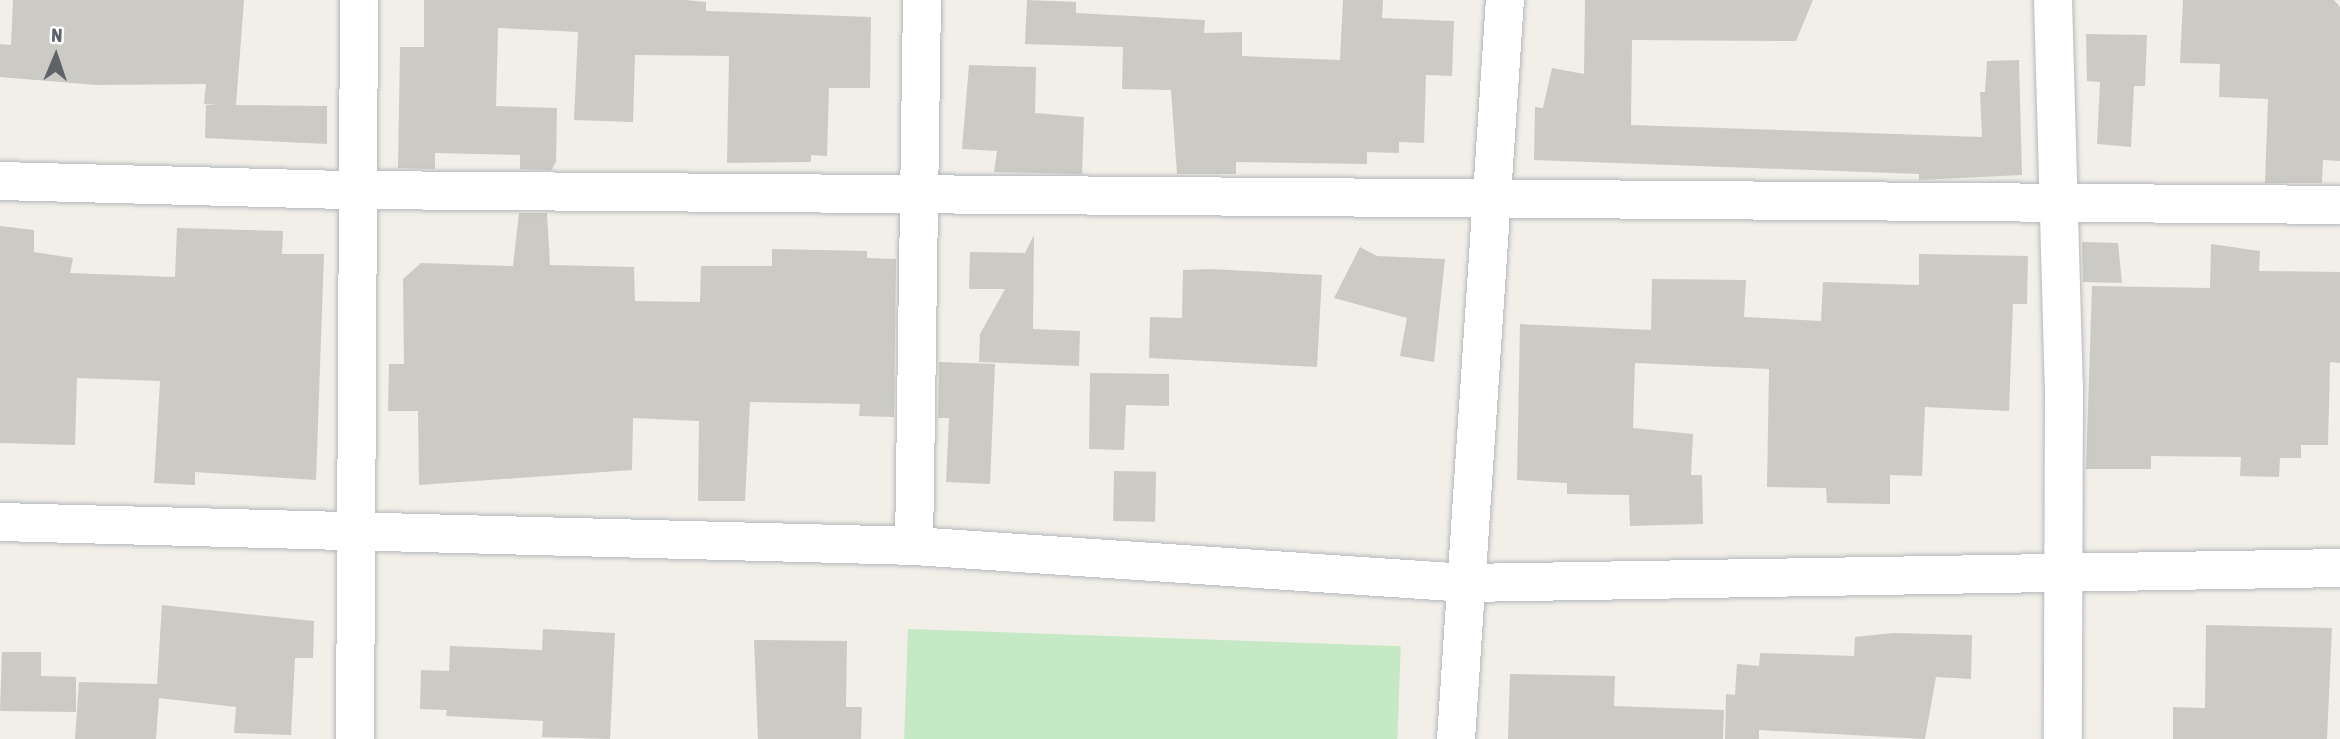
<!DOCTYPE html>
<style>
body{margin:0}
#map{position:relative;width:2340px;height:739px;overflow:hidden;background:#f1efe8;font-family:"Asap Condensed",sans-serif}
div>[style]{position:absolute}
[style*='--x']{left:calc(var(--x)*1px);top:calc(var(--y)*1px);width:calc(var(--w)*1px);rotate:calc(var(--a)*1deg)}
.green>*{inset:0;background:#c5e8c5;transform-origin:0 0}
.building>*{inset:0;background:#cccac5;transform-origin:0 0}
.roads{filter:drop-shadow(0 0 2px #b5b8bc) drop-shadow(0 0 2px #b5b8bc)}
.minor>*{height:38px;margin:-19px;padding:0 19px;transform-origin:19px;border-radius:19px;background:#fff}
span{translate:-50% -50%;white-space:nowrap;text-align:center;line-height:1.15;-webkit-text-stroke:5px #fff;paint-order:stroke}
.north{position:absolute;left:21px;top:21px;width:70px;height:70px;-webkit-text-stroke:5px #fff;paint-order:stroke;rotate:2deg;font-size:19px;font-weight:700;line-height:28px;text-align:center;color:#5f6368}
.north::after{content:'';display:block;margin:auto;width:24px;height:32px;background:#5f6368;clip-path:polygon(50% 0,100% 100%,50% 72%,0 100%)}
</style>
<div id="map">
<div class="green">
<i style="left:908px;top:629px;width:493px;height:110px;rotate:2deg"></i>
</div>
<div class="building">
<i style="clip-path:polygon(13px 0,244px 0,236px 105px,327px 106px,327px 144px,205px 138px,206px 105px,218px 105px,204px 104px,206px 84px,96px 85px,0 77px,0 44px,11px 45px)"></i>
<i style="clip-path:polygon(424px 0,685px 0,706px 2px,706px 11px,871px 17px,870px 88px,829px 88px,827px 156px,811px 155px,811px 162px,727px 163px,729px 56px,635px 55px,633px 122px,574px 120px,578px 32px,498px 28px,496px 106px,557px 108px,556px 162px,551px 170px,520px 169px,520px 155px,435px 153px,435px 169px,398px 168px,400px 47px,424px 47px)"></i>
<i style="clip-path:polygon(1027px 0,1076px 2px,1076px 13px,1205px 20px,1204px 33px,1242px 32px,1242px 56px,1340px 60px,1343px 0,1383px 0,1382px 18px,1454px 21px,1452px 76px,1426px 75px,1424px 143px,1399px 142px,1399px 153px,1367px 152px,1367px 164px,1236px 162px,1236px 174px,1177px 174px,1171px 90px,1122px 89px,1123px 47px,1025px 44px)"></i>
<i style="clip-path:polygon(1585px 0,1813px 0,1796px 41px,1632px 40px,1631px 125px,1982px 137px,1980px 92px,1985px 92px,1987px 61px,2019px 60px,2022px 175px,1919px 180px,1919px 174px,1534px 160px,1535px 107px,1543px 108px,1552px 68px,1584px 74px)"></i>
<i style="clip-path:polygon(2183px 0,2334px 0,2340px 7px,2340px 161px,2323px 160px,2322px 183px,2265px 183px,2268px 99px,2219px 97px,2220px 64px,2180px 63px)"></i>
<i style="clip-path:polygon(2086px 34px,2147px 35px,2145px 86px,2134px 86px,2131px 147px,2097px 144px,2100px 82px,2087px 81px)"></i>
<i style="clip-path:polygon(969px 65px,1036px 67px,1035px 113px,1084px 117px,1082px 174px,994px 172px,997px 151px,962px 149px)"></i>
<i style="clip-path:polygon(519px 213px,547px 213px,550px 265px,634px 267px,635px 301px,700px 302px,701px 266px,772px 266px,772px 249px,867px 251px,867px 258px,896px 259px,894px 417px,859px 416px,860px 404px,750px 402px,745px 501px,698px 501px,699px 421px,633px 418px,632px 470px,419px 485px,418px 411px,388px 411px,389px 364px,404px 364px,403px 279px,421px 263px,513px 266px)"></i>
<i style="clip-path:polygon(0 226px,34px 230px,34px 252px,73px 258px,70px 273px,175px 277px,177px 228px,283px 231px,282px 254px,324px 254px,316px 480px,195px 472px,195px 485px,154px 483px,160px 381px,77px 378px,75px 445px,0 443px)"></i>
<i style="clip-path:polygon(1034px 235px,1033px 329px,1080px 331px,1079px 366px,979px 362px,980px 334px,1005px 289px,969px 289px,970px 252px,1025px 253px)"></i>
<i style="clip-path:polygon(2082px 242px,2118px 243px,2122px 283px,2083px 282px)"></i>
<i style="clip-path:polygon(2211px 244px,2260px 251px,2259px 271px,2340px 272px,2340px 363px,2330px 362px,2328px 445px,2301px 445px,2301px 458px,2280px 458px,2279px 477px,2240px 476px,2241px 457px,2151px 456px,2151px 469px,2086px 469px,2092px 286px,2210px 288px)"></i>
<i style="clip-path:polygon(1360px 247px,1377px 256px,1445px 259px,1434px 362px,1400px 356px,1407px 318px,1334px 298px)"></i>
<i style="clip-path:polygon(1919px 254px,2028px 256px,2027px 304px,2013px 304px,2009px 411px,1925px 407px,1922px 476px,1890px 475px,1890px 504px,1827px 503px,1826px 488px,1767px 487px,1769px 369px,1635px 363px,1633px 428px,1693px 434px,1691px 475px,1702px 475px,1703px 524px,1630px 526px,1629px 495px,1567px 494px,1567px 483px,1517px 480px,1520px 324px,1651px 330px,1652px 279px,1746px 280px,1744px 317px,1821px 321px,1823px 282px,1919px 285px)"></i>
<i style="clip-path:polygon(1211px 269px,1322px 275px,1317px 367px,1149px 358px,1150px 317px,1182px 318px,1183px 270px)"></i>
<i style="clip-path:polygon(939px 362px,995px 364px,990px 484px,946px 482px,949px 418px,938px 418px)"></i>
<i style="clip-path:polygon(1090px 373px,1169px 374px,1169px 406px,1126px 405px,1124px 450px,1089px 449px)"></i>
<i style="left:1114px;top:471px;width:42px;height:50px;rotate:1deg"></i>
<i style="clip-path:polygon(162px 605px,314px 621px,313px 658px,295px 658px,291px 735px,234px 733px,236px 707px,159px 698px,156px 739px,75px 739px,79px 682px,157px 684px)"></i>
<i style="clip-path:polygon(2206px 625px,2332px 628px,2327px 739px,2173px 739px,2173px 707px,2205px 708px)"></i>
<i style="clip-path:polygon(543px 629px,615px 633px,610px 739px,542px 737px,543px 721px,446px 716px,447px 710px,420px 709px,421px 670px,449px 671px,450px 646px,542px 650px)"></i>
<i style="clip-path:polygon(1893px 633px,1972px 635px,1971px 679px,1936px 677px,1925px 739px,1759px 730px,1759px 739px,1725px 739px,1726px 694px,1735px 695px,1737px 664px,1759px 666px,1760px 653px,1854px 656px,1855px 637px)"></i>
<i style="clip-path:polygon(754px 640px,847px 641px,846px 707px,862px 707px,861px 739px,758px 739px)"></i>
<i style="clip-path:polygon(2px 652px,41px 652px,41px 676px,76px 677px,76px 712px,0 711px)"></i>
<i style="clip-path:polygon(1510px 674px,1615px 676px,1614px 706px,1724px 710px,1723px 739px,1508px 739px)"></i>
</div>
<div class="roads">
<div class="minor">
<i style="--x:2053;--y:0;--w:384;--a:88.4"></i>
<i style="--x:2064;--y:384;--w:355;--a:90.2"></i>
<i style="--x:0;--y:181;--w:354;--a:1.5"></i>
<i style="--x:354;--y:190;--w:1986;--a:0.43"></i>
<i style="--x:0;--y:522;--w:914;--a:1.5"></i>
<i style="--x:914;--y:546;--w:553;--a:3.83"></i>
<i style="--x:1466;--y:583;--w:874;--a:-0.98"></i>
<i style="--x:914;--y:546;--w:546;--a:-89.16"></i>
<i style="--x:355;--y:739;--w:739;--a:-89.69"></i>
<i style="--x:1456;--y:739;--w:741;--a:-86.21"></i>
</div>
</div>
<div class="north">N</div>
</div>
